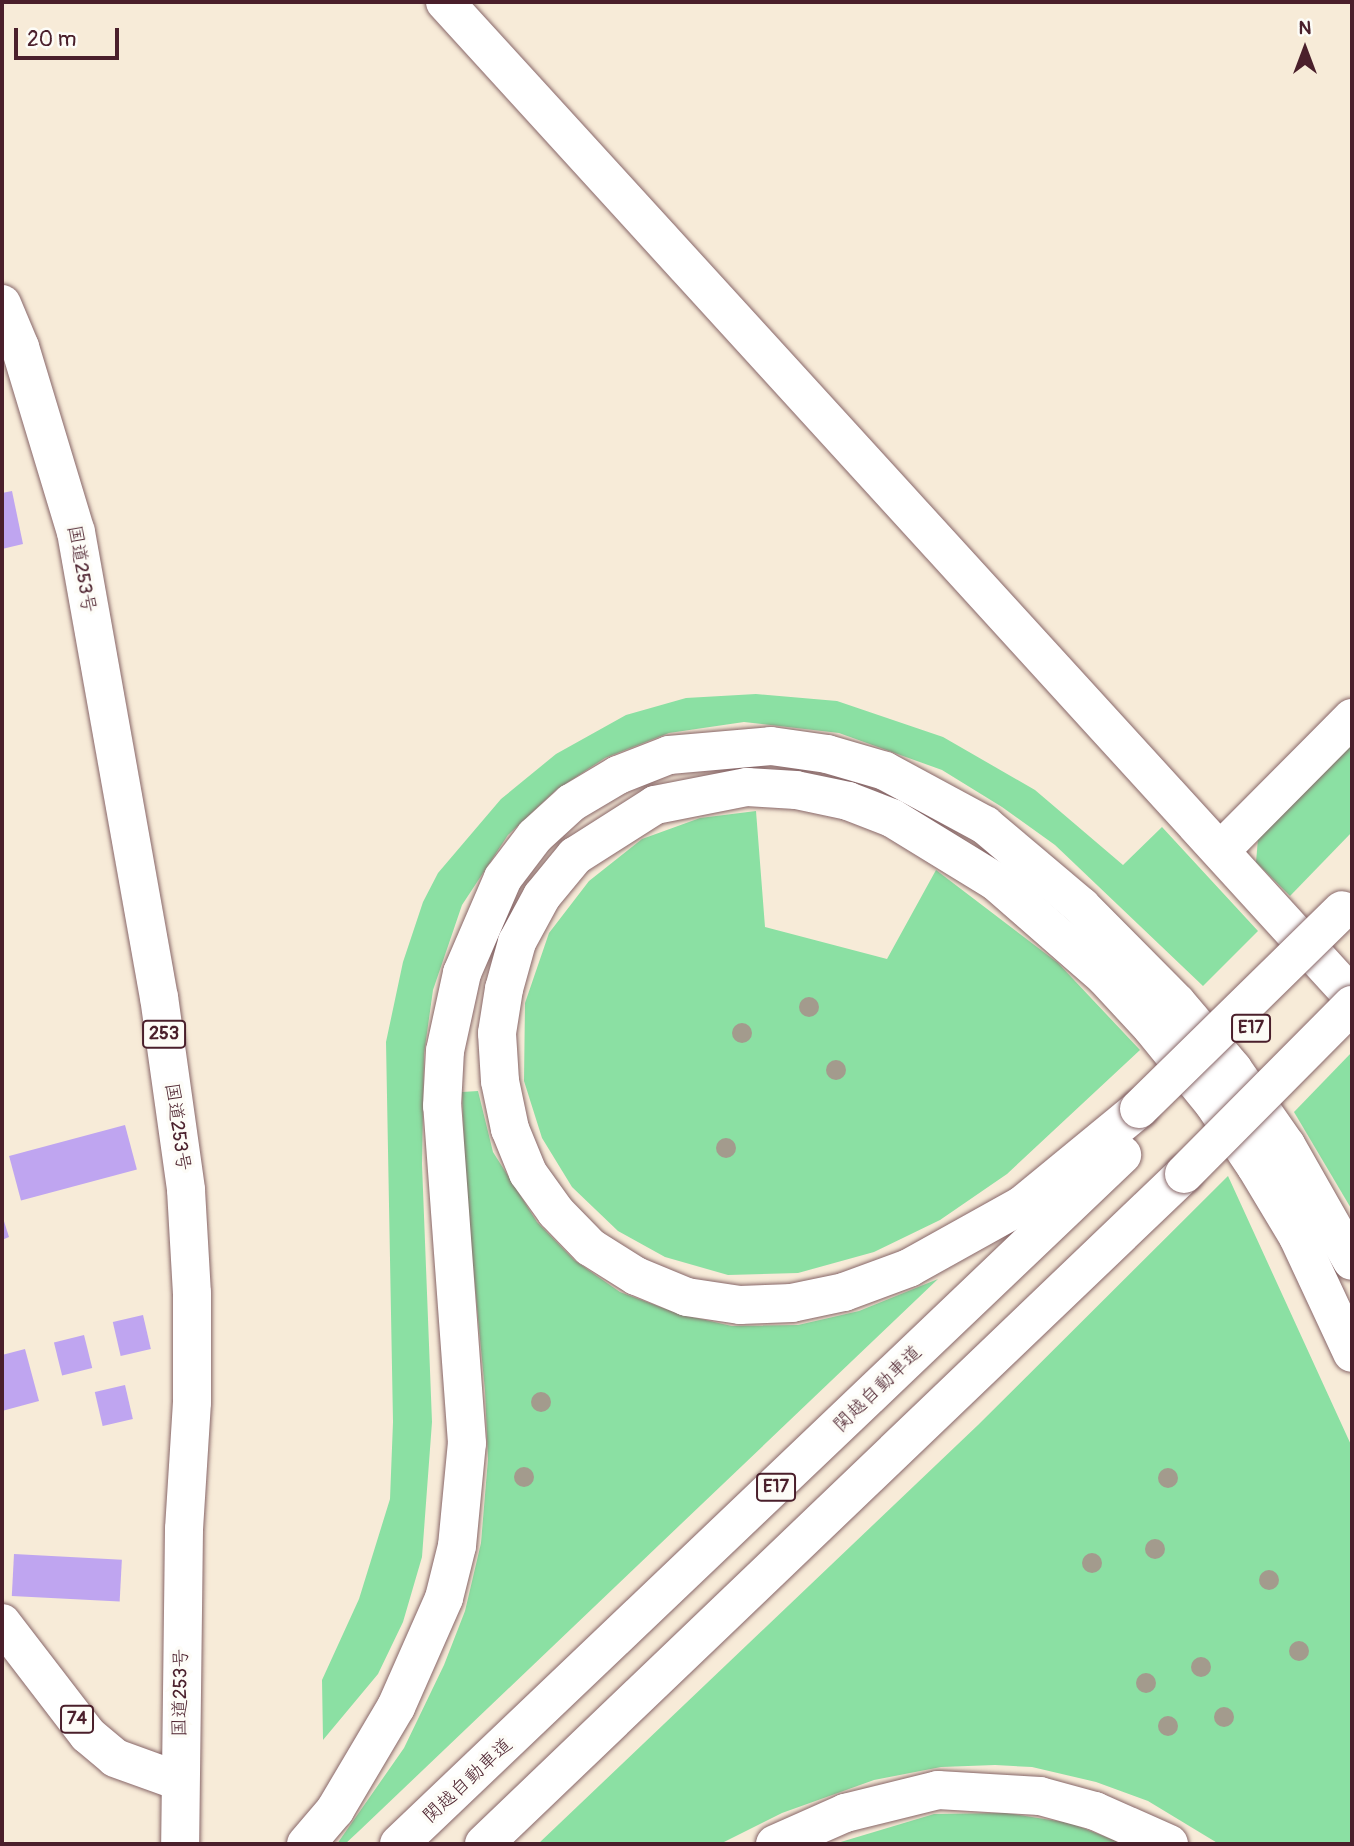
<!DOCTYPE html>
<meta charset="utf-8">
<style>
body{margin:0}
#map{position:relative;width:1354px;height:1846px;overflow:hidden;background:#f7ebd8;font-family:Pangolin,"Klee One",sans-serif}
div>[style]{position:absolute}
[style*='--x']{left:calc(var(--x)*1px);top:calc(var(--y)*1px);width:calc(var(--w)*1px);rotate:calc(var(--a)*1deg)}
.green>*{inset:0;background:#8be0a3}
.building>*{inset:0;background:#bfa5f0;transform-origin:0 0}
.roads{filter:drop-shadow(0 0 2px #876668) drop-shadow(0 0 2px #876668)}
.minor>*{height:38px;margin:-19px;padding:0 19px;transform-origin:19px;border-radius:19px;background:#fff}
.major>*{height:38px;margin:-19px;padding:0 19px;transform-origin:19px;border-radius:19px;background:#fff}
.highway>*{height:38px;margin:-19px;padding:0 19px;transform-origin:19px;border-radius:19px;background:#fff}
.bridges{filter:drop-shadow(0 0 2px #876668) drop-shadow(0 0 2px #876668)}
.highway-bridge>*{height:38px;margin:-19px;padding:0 19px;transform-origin:19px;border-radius:19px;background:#fff}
.trees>*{width:20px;height:20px;margin:-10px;border-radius:50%;background:#a39b8d}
span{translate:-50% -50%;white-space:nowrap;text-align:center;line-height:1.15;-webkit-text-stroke:7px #fdfcf7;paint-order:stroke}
.shield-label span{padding:2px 5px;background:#fdfcf7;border:2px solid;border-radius:5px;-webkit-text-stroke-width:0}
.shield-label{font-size:18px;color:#4a1f2b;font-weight:700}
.street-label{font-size:19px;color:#4a1f2b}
.frame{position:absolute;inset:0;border:4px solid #4a1f2b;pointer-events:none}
.north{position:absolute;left:1270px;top:14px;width:70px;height:70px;-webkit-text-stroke:5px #fdfcf7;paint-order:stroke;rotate:0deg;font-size:19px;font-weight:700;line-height:28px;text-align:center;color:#4a1f2b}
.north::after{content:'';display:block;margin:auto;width:24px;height:32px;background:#4a1f2b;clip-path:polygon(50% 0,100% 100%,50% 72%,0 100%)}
.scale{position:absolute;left:14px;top:28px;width:105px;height:32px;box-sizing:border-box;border:4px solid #4a1f2b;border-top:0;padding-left:9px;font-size:21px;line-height:24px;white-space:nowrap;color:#4a1f2b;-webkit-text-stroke:5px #fdfcf7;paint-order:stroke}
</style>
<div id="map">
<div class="green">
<i style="clip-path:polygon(756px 694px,837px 701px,943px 737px,1035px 790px,1123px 865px,1162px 827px,1258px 931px,1203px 986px,1055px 845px,1002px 807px,942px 770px,839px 733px,744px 722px,669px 733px,605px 758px,556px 790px,508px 835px,462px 905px,433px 990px,424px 1054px,422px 1164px,432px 1422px,422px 1557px,403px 1622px,378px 1674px,323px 1740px,322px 1680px,359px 1599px,390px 1499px,393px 1422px,386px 1042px,403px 962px,423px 902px,438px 873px,501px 799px,556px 754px,626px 715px,686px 698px)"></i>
<i style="clip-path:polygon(1352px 743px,1352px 832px,1290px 896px,1256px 862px,1258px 839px)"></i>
<i style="clip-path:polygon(756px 811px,765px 927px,887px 959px,936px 870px,1058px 963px,1140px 1050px,1007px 1174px,940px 1220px,874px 1252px,798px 1273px,728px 1275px,665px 1257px,618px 1231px,572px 1187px,542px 1138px,524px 1081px,525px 1003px,549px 933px,589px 881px,642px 839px,700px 818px)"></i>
<i style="clip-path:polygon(1352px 1052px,1352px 1210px,1294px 1112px)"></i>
<i style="clip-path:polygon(478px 1091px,493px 1152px,537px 1222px,574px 1260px,620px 1292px,679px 1314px,732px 1326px,798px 1325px,859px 1311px,938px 1279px,359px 1831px,345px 1844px,337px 1844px,404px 1748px,444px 1665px,465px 1611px,481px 1543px,488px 1459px,485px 1391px,466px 1192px,462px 1092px)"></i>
<i style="clip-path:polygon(1228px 1176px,1352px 1447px,1352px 1844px,1219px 1844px,1148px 1801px,1096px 1782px,1032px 1767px,995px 1765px,941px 1767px,874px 1780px,782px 1813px,720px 1844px,538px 1844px,978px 1425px)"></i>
<i style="clip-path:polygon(1007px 1813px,1070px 1823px,1124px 1844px,834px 1844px,934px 1814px)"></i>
</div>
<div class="building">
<i style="clip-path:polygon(12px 491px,23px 544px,2px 549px,2px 493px)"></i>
<i style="left:125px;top:1125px;width:46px;height:120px;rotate:75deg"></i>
<i style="clip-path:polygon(2px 1215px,9px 1237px,2px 1240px)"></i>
<i style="left:143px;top:1315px;width:35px;height:31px;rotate:77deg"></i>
<i style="left:84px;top:1335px;width:34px;height:31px;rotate:76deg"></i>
<i style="clip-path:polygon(25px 1349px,39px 1401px,2px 1411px,2px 1355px)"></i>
<i style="left:125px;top:1385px;width:35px;height:31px;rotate:77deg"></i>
<i style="left:14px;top:1554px;width:108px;height:42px;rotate:3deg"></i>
</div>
<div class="roads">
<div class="minor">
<i style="--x:445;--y:2;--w:1346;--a:47.62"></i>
<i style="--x:1222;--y:849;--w:185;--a:-45.2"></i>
</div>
<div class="major">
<i style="--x:2;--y:1623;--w:141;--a:52.5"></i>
<i style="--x:88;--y:1735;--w:35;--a:40"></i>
<i style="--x:115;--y:1758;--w:68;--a:19.8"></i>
</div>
<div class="highway">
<i style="--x:2;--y:304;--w:47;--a:67.3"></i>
<i style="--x:20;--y:347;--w:193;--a:73.2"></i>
<i style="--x:76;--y:532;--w:472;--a:79.9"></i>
<i style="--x:159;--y:997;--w:195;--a:82"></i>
<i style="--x:186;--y:1190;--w:103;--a:86.7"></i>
<i style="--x:192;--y:1293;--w:109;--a:90"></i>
<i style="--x:192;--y:1402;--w:127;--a:93.6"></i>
<i style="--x:184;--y:1529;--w:315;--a:90.7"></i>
<i style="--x:1139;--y:1109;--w:151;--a:140.6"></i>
<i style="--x:1022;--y:1205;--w:129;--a:150.9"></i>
<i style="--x:909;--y:1268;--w:69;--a:159.7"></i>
<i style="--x:844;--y:1292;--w:53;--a:168.1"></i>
<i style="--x:792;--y:1303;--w:52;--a:177.8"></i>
<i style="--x:740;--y:1305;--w:54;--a:-171.4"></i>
<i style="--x:687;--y:1297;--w:55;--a:-157.6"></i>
<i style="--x:636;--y:1276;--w:54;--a:-147.8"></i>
<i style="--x:590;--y:1247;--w:49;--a:-134.2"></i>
<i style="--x:556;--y:1212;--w:48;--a:-125.7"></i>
<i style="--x:528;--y:1173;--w:48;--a:-112.2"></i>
<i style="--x:510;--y:1129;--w:49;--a:-101.8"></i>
<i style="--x:500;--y:1081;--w:48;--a:-93.6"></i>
<i style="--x:497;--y:1033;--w:45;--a:-81"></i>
<i style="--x:504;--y:989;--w:49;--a:-74.5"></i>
<i style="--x:517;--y:942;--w:52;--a:-61.5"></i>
<i style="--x:542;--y:896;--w:52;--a:-50.5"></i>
<i style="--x:575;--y:856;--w:95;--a:-32.5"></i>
<i style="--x:655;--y:805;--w:94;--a:-11.1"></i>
<i style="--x:747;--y:787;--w:49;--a:3.5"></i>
<i style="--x:796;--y:790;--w:53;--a:11.9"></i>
<i style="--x:848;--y:801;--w:47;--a:21.1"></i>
<i style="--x:892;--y:818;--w:121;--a:31.5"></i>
<i style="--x:995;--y:881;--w:146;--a:41.1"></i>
<i style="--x:1105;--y:977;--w:69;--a:47.3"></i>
<i style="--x:1152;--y:1028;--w:97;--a:50.9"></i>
<i style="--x:1213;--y:1103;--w:77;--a:56.1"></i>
<i style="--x:1256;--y:1167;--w:82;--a:59"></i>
<i style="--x:1298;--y:1237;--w:128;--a:65"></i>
<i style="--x:306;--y:1844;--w:45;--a:-49.5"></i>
<i style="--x:335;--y:1810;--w:120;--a:-59.4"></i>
<i style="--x:396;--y:1707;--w:119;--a:-66.2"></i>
<i style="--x:444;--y:1598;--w:54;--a:-76"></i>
<i style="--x:457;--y:1546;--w:103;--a:-84.5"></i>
<i style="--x:467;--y:1443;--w:338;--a:-94.2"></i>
<i style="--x:442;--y:1106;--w:55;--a:-86.9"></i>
<i style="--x:445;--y:1051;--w:80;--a:-77.7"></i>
<i style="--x:462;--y:973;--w:103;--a:-66.7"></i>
<i style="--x:503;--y:878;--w:53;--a:-52.7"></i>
<i style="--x:535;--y:836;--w:49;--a:-42.5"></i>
<i style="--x:571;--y:803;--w:55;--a:-30.8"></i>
<i style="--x:618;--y:775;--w:55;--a:-21.4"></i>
<i style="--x:669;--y:755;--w:102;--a:-5"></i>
<i style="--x:771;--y:746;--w:57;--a:8.1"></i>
<i style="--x:827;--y:754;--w:60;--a:16.3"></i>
<i style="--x:885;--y:771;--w:114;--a:28.4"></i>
<i style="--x:985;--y:825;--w:126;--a:40.2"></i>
<i style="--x:1081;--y:906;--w:136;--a:45.3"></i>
<i style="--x:1177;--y:1003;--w:87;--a:49.7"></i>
<i style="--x:1233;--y:1069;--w:93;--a:55.1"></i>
<i style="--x:1286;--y:1145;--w:133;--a:60.4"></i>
<i style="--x:399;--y:1844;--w:999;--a:-43.62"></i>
<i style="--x:484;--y:1844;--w:969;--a:-43.75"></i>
<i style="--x:775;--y:1844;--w:77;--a:-23.9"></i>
<i style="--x:845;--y:1813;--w:96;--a:-13.9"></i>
<i style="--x:938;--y:1790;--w:102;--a:3.4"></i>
<i style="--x:1040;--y:1796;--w:57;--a:15.3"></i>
<i style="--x:1095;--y:1811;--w:81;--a:24"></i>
</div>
</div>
<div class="bridges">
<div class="highway-bridge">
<i style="--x:1139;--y:1109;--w:284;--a:-44.4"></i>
<i style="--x:1184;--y:1174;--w:238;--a:-45.2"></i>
</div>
</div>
<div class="trees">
<i style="left:809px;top:1007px"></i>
<i style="left:742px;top:1033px"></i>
<i style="left:836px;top:1070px"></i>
<i style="left:726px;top:1148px"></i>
<i style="left:541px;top:1402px"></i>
<i style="left:524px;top:1477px"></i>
<i style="left:1168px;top:1478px"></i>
<i style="left:1155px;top:1549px"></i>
<i style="left:1092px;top:1563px"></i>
<i style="left:1269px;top:1580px"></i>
<i style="left:1299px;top:1651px"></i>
<i style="left:1201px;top:1667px"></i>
<i style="left:1146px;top:1683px"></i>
<i style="left:1224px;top:1717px"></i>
<i style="left:1168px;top:1726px"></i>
</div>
<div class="shield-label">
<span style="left:1251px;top:1028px">E17</span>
<span style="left:164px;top:1034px">253</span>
<span style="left:776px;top:1487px">E17</span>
<span style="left:77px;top:1719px">74</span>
</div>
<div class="street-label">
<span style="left:81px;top:569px;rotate:80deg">国道253号</span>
<span style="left:177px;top:1127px;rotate:82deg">国道253号</span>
<span style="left:878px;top:1389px;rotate:-44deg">関越自動車道</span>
<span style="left:181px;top:1693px;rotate:-89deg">国道253号</span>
<span style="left:468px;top:1781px;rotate:-43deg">関越自動車道</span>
</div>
<div class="frame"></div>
<div class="north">N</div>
<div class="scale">20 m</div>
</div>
